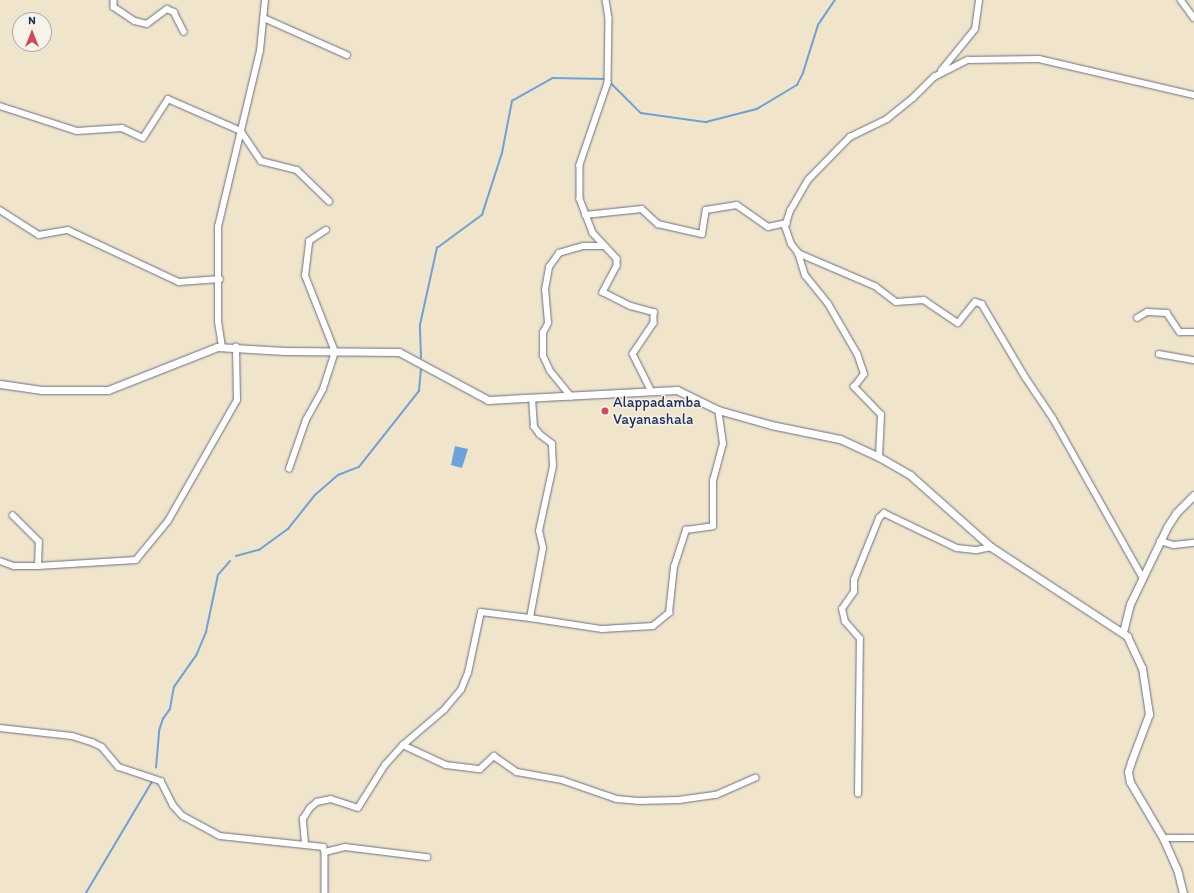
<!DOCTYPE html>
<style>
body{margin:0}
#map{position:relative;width:1194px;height:893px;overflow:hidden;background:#f0e5cb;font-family:Itim,sans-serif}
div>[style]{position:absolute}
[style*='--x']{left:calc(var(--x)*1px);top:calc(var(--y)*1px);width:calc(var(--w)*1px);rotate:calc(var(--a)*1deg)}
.water>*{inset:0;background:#6da1d9}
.stream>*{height:1.5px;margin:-0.75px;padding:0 0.75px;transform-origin:0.75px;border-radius:0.75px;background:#6da1d9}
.roads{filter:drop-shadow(0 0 1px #666f84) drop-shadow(0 0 1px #666f84)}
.minor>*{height:5.5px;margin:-2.75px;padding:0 2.75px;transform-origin:2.75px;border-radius:2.75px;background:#fff}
.tertiary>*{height:7px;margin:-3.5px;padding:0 3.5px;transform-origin:3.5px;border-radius:3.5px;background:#fff}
.dots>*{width:11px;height:11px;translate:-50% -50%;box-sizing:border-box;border:2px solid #f7f3e8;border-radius:50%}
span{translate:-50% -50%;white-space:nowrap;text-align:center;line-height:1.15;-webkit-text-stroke:3px #f7f3e8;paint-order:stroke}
.poi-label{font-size:15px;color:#1b2f5e}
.left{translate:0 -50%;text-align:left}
.north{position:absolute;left:12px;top:12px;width:40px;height:40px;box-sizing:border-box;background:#f7f3e8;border:1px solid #9fa5b1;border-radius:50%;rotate:0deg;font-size:11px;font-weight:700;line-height:16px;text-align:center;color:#1b2f5e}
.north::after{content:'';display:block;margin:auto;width:14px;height:18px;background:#d1495b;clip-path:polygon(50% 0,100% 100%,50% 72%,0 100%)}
</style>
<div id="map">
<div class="water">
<i style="clip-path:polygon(455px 446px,468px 449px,462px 468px,451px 465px)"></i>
</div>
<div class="stream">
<i style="--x:610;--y:82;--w:44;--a:45"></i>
<i style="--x:641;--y:113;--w:66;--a:7.9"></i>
<i style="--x:706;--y:122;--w:53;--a:-14.3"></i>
<i style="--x:757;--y:109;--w:47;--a:-31"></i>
<i style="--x:797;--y:85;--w:13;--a:-63"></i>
<i style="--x:803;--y:73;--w:50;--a:-72.6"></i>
<i style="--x:818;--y:25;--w:30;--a:-56"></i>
<i style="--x:421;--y:358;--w:33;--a:-92"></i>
<i style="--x:420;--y:325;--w:79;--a:-77.6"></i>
<i style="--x:437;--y:248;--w:56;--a:-36.3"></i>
<i style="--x:482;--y:215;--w:65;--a:-72.1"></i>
<i style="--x:502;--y:153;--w:53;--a:-79.1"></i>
<i style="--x:512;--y:101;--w:47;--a:-29.3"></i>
<i style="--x:553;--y:78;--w:53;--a:1.1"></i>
<i style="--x:236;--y:556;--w:24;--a:-15"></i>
<i style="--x:259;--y:550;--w:36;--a:-36"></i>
<i style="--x:288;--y:529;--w:43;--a:-51.5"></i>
<i style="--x:315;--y:495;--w:30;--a:-41"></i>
<i style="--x:338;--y:475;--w:22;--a:-21"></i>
<i style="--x:359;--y:467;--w:97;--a:-51.7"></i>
<i style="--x:419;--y:391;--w:21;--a:-85"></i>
<i style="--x:156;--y:768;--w:37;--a:-85"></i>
<i style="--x:159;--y:731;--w:13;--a:-72"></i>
<i style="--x:163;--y:719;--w:12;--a:-55"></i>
<i style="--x:170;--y:709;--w:22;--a:-80"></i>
<i style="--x:174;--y:687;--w:38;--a:-55"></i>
<i style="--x:196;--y:656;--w:26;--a:-67"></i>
<i style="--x:206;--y:632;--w:58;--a:-78.1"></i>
<i style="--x:218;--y:575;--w:18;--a:-49"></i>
<i style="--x:86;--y:893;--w:129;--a:-59.3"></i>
</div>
<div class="roads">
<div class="minor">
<i style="--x:114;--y:0;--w:7;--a:90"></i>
<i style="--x:114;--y:7;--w:25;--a:34"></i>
<i style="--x:135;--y:21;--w:12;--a:14"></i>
<i style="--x:147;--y:24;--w:25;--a:-37"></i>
<i style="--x:167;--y:9;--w:8;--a:23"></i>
<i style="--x:174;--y:12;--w:22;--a:63"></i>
<i style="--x:606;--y:0;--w:18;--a:81"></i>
<i style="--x:609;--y:18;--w:65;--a:90.9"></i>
<i style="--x:608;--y:83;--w:87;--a:108.9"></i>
<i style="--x:580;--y:165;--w:34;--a:90"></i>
<i style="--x:580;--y:199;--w:36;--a:69"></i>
<i style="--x:593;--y:233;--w:35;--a:47"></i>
<i style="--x:617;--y:259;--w:7;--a:90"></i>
<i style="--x:617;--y:266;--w:30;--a:118"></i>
<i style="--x:603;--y:292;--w:31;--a:27"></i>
<i style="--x:631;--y:306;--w:24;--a:15"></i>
<i style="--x:654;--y:312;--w:11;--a:90"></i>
<i style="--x:654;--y:323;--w:37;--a:124"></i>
<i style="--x:633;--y:354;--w:40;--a:63.4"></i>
<i style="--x:1181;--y:0;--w:22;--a:54"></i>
<i style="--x:264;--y:18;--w:91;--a:24"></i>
<i style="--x:941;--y:71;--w:54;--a:-51"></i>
<i style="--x:975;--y:29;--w:29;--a:-82"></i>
<i style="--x:0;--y:106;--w:81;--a:18"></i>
<i style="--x:77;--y:131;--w:45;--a:-3.8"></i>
<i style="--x:122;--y:128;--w:23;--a:25"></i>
<i style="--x:143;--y:138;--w:46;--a:-57.3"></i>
<i style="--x:168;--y:99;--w:80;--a:23.7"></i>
<i style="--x:241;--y:131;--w:36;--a:56"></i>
<i style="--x:261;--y:161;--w:37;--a:14"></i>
<i style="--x:297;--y:170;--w:45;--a:44.1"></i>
<i style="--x:0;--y:210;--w:46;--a:32.7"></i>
<i style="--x:39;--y:235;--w:29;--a:-10"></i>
<i style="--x:68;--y:230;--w:123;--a:25.1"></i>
<i style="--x:179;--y:282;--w:41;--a:-4.2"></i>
<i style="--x:585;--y:215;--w:57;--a:-6"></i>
<i style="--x:642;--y:209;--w:22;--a:43"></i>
<i style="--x:658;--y:224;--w:45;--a:12.8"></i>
<i style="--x:702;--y:234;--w:24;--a:-81"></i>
<i style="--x:706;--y:210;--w:31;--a:-9"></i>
<i style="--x:737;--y:205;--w:38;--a:35"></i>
<i style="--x:768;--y:227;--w:19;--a:-12"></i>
<i style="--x:798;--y:253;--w:84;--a:23.2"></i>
<i style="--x:875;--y:286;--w:26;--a:37"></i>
<i style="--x:896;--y:302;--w:28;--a:-4"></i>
<i style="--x:924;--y:300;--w:41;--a:34.1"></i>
<i style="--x:958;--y:323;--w:27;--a:-51"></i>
<i style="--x:975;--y:302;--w:7;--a:16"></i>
<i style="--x:982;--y:304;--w:86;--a:59.3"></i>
<i style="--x:1026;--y:378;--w:48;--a:56"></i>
<i style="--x:1053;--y:418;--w:181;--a:60.6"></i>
<i style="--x:1137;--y:318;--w:12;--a:-31"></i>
<i style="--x:1147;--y:312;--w:20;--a:3"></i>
<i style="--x:1167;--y:313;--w:23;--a:56"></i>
<i style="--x:1180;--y:332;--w:14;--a:0"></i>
<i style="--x:222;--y:347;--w:25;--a:-99"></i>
<i style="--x:218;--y:322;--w:95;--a:-90"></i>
<i style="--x:218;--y:227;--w:181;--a:-76.6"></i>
<i style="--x:260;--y:51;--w:51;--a:-84.4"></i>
<i style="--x:1159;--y:354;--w:36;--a:10"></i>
<i style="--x:571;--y:397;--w:33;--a:-129"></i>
<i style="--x:550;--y:371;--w:17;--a:-115"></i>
<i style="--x:543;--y:356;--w:23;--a:-90"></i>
<i style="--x:543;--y:333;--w:11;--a:-63"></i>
<i style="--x:548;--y:323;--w:33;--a:-95"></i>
<i style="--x:545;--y:290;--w:23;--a:-80"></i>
<i style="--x:549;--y:267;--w:17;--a:-54"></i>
<i style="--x:559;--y:253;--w:26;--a:-16"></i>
<i style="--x:584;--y:246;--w:20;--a:0"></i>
<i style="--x:879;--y:457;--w:42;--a:-87.3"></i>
<i style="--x:881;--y:415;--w:39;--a:-134"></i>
<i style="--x:854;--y:387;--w:16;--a:-52"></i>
<i style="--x:864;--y:374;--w:21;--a:-109"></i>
<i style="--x:857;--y:354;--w:58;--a:-120.1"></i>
<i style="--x:828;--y:304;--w:36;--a:-129"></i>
<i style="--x:805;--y:276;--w:24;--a:-107"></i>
<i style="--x:798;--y:253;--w:11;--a:-128"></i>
<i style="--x:791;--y:244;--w:18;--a:-109"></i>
<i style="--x:785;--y:227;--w:17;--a:-73"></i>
<i style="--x:790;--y:211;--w:36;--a:-60"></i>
<i style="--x:808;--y:180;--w:60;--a:-45.7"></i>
<i style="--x:850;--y:137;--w:41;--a:-25.9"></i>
<i style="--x:887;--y:119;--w:33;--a:-39"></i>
<i style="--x:913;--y:98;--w:30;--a:-45"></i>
<i style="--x:934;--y:77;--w:38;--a:-27"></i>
<i style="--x:968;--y:60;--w:71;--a:-0.8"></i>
<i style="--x:1039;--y:59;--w:159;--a:13.1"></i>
<i style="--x:289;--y:469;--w:52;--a:-70.9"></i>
<i style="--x:306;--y:420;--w:35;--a:-61"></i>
<i style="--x:323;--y:389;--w:39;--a:-72"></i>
<i style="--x:335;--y:352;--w:82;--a:-111.5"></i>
<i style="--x:305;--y:276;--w:35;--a:-83"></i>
<i style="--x:309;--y:241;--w:20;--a:-33"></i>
<i style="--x:1160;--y:541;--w:15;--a:16"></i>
<i style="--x:1174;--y:545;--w:20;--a:-6"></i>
<i style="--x:0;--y:561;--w:15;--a:20"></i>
<i style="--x:14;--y:566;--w:24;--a:0"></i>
<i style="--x:38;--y:566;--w:24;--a:-88"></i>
<i style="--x:39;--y:542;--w:37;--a:-135"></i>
<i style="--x:38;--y:566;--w:98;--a:-3.5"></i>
<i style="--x:136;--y:560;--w:50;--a:-50.6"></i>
<i style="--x:168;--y:521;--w:139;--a:-60.3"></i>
<i style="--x:237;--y:400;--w:53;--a:-91.1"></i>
<i style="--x:530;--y:618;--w:73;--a:8.7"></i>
<i style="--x:602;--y:629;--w:51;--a:-3.4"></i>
<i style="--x:653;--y:626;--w:21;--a:-39"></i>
<i style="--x:669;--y:613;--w:46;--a:-83.8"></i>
<i style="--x:674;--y:567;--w:39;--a:-72"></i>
<i style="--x:686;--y:530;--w:27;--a:-8"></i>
<i style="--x:713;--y:526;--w:45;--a:-90"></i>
<i style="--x:713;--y:481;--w:38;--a:-75"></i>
<i style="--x:723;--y:444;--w:34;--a:-98"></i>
<i style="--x:0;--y:728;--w:72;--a:6.3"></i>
<i style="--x:72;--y:736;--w:21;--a:17"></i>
<i style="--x:92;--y:742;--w:11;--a:27"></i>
<i style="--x:102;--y:747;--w:26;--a:50"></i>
<i style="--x:119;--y:767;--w:44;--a:18.4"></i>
<i style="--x:161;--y:781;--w:27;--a:63"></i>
<i style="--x:173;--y:805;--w:15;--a:48"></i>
<i style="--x:183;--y:816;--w:42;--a:28.4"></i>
<i style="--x:220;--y:836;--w:104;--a:6.1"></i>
<i style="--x:323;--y:847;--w:5;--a:68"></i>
<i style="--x:325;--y:852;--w:41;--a:90"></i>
<i style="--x:403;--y:745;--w:47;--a:24.9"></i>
<i style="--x:446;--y:765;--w:34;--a:7"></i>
<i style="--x:480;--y:769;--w:19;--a:-43"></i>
<i style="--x:494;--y:756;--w:28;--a:35"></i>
<i style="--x:517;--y:772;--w:46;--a:10.1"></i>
<i style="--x:562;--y:780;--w:58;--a:19.1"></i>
<i style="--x:617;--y:799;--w:21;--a:5"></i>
<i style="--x:638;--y:801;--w:41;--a:-1.4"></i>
<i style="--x:679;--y:800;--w:37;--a:-8"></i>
<i style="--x:716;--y:795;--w:43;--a:-23.6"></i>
<i style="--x:858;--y:794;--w:155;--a:-89.3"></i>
<i style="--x:860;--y:639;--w:23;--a:-131"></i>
<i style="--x:845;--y:622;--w:13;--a:-103"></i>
<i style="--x:842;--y:609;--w:21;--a:-55"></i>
<i style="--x:854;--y:592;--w:12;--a:-90"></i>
<i style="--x:854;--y:580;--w:67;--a:-68"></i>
<i style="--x:879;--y:518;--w:7;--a:-45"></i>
<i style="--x:884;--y:513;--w:81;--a:25.6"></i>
<i style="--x:957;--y:548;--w:20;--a:6"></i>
<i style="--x:977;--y:550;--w:14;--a:-12"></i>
<i style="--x:1163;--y:838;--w:31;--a:0"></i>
<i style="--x:305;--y:844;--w:25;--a:-95"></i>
<i style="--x:303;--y:819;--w:13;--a:-58"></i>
<i style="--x:310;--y:808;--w:9;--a:-41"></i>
<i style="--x:317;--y:802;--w:14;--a:-12"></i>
<i style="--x:331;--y:799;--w:28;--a:18"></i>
<i style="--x:358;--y:808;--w:51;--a:-57.9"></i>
<i style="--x:385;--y:765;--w:27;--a:-48"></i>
<i style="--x:403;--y:745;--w:54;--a:-40.5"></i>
<i style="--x:444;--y:710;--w:26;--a:-50"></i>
<i style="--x:461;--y:690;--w:18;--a:-68"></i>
<i style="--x:468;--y:673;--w:62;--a:-78"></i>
<i style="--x:481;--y:612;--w:49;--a:7"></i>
<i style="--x:530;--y:618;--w:71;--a:-79.5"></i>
<i style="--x:543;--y:548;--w:17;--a:-103"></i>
<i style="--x:539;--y:531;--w:66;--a:-77.8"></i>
<i style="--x:553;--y:466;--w:22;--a:-93"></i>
<i style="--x:552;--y:444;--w:15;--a:-143"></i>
<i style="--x:540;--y:435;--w:10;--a:-127"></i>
<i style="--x:534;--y:427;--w:28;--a:-94"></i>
<i style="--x:325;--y:852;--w:21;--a:-14"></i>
<i style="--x:345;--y:847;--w:83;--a:7"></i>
</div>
<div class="tertiary">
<i style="--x:0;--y:384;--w:42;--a:8.1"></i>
<i style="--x:42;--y:390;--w:66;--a:0"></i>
<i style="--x:108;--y:390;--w:117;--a:-21.5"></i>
<i style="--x:217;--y:347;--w:67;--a:3.4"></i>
<i style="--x:284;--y:351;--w:115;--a:0.5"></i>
<i style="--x:399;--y:352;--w:101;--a:28.3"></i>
<i style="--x:488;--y:400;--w:189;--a:-3"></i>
<i style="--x:677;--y:390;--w:46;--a:26"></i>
<i style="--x:718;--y:410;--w:55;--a:15.8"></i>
<i style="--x:771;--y:425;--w:70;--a:11.5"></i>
<i style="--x:840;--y:439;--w:43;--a:24.8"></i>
<i style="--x:879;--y:457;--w:36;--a:30"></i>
<i style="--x:910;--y:475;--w:108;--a:41.6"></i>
<i style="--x:991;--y:547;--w:163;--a:33.2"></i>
<i style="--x:1127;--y:636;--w:35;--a:65"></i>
<i style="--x:1142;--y:668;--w:47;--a:81.3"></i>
<i style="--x:1149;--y:714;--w:51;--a:110.6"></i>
<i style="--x:1131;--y:762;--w:10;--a:107"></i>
<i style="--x:1128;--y:772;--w:10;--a:79"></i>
<i style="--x:1130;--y:782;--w:65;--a:59.5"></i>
<i style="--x:1163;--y:838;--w:34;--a:66"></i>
<i style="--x:1177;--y:869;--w:25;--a:76"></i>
<i style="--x:1123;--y:632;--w:29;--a:-76"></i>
<i style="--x:1130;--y:604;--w:85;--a:-64.3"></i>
<i style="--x:1167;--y:527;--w:17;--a:-57"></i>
<i style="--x:1176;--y:513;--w:25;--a:-45"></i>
</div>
</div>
<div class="dots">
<i style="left:605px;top:411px;background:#d1495b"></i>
</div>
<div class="poi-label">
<span class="left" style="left:613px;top:411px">Alappadamba<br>Vayanashala</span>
</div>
<div class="north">N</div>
</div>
